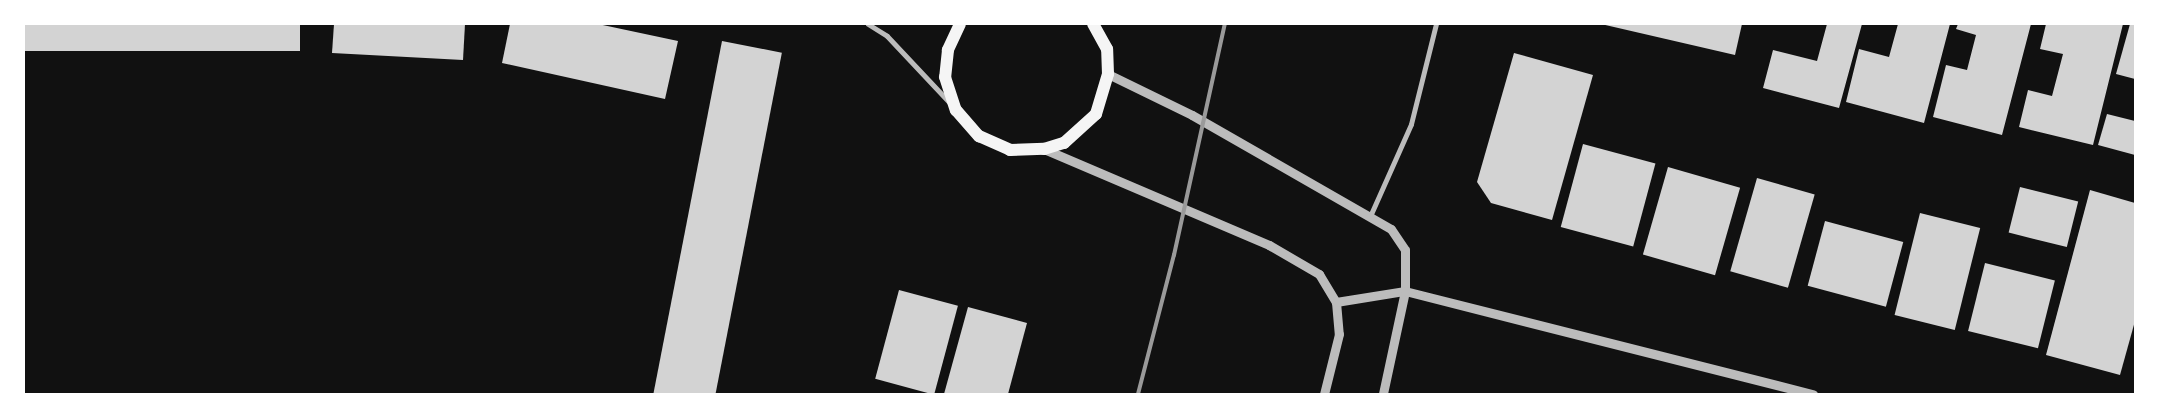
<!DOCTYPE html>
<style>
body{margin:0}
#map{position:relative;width:2159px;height:418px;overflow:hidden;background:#111;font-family:Mulish,sans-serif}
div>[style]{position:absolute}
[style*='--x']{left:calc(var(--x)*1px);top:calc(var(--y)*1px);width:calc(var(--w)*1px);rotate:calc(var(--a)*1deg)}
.building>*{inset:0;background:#d3d3d3;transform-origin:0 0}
.minor>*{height:5px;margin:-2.5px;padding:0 2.5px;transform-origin:2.5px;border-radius:2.5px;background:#bcbcbc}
.tertiary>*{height:9px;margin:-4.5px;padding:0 4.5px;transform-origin:4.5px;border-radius:4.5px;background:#bcbcbc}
.primary>*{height:12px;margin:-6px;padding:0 6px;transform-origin:6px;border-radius:6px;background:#f5f5f5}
.rail>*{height:4px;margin:-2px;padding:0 2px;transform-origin:2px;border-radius:2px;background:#9a9a9a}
span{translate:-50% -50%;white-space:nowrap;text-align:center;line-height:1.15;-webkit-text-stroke:5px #fff;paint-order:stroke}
.frame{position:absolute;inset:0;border:25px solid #fff;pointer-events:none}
</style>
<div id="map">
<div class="building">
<i style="left:24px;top:24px;width:276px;height:27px"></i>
<i style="clip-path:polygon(334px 24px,465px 24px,463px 60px,332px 53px)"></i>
<i style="clip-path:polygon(510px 24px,598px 24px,678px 41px,665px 99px,502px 63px)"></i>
<i style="clip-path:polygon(1601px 24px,1742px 24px,1735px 55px)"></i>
<i style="clip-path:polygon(1827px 24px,1862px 24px,1839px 108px,1763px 88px,1773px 50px,1817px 61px)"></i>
<i style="clip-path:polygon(1898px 24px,1950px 24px,1924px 123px,1846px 102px,1859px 49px,1889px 57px)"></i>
<i style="clip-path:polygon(1958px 24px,2031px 24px,2002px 135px,1933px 117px,1946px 65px,1967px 70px,1976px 35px,1956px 29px)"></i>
<i style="clip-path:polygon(2046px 24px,2123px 24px,2093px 145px,2019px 127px,2028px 90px,2052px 96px,2063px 54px,2040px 49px)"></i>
<i style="clip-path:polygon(2130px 24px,2135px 24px,2135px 79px,2116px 74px)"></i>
<i style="left:722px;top:41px;width:61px;height:361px;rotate:11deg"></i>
<i style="clip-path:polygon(1514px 53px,1593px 75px,1552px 220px,1491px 203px,1477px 182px)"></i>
<i style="clip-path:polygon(2107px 114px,2135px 121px,2135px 155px,2098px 145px)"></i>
<i style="left:1583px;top:144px;width:75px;height:86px;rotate:15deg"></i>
<i style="left:1668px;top:167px;width:75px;height:91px;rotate:16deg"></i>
<i style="left:1757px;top:178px;width:60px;height:97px;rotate:16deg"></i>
<i style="left:2020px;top:187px;width:60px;height:47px;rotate:14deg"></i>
<i style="clip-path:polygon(2090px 190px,2135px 203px,2135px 321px,2120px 375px,2046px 355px)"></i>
<i style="left:1920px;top:213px;width:62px;height:105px;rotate:14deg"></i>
<i style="left:1825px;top:221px;width:81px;height:67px;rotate:15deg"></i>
<i style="left:1985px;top:263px;width:72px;height:70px;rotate:14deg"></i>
<i style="left:899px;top:290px;width:61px;height:92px;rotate:15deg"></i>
<i style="clip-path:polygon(968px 307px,1027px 323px,1008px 394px,944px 394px)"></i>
</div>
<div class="minor">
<i style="--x:868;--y:24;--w:22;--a:32"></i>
<i style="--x:887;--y:36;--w:92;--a:46.8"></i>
<i style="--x:1371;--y:214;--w:98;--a:-66"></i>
<i style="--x:1411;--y:124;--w:103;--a:-76"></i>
</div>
<div class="tertiary">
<i style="--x:1108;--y:74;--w:93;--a:26"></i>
<i style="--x:1192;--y:115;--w:229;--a:29.8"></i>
<i style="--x:1391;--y:229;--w:25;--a:56"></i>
<i style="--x:1405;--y:250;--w:41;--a:90"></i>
<i style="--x:1405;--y:291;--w:105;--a:102.1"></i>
<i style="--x:1044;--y:149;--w:245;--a:23.1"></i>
<i style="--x:1269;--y:245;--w:58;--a:30.1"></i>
<i style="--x:1319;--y:274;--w:33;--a:59"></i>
<i style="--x:1336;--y:302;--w:32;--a:85"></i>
<i style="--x:1339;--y:334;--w:62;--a:104"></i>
<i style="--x:1336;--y:302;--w:70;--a:-9.1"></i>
<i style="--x:1405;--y:291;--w:421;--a:14.2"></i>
</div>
<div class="primary">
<i style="--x:960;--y:24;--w:29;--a:115"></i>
<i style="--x:948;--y:50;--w:27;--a:96"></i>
<i style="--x:945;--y:77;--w:35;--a:72"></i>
<i style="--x:956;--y:110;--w:35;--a:49"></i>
<i style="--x:979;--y:136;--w:34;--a:24"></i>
<i style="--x:1010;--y:150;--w:34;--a:-2"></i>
<i style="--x:1044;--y:149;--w:21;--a:-17"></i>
<i style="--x:1064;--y:143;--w:43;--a:-42.2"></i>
<i style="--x:1096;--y:114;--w:42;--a:-73.3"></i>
<i style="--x:1108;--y:74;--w:25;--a:-92"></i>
<i style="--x:1107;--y:49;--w:29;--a:-119"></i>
</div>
<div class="rail">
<i style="--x:1138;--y:394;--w:144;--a:-75.5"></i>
<i style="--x:1174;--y:255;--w:237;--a:-77.6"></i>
</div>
<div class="frame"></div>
</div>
